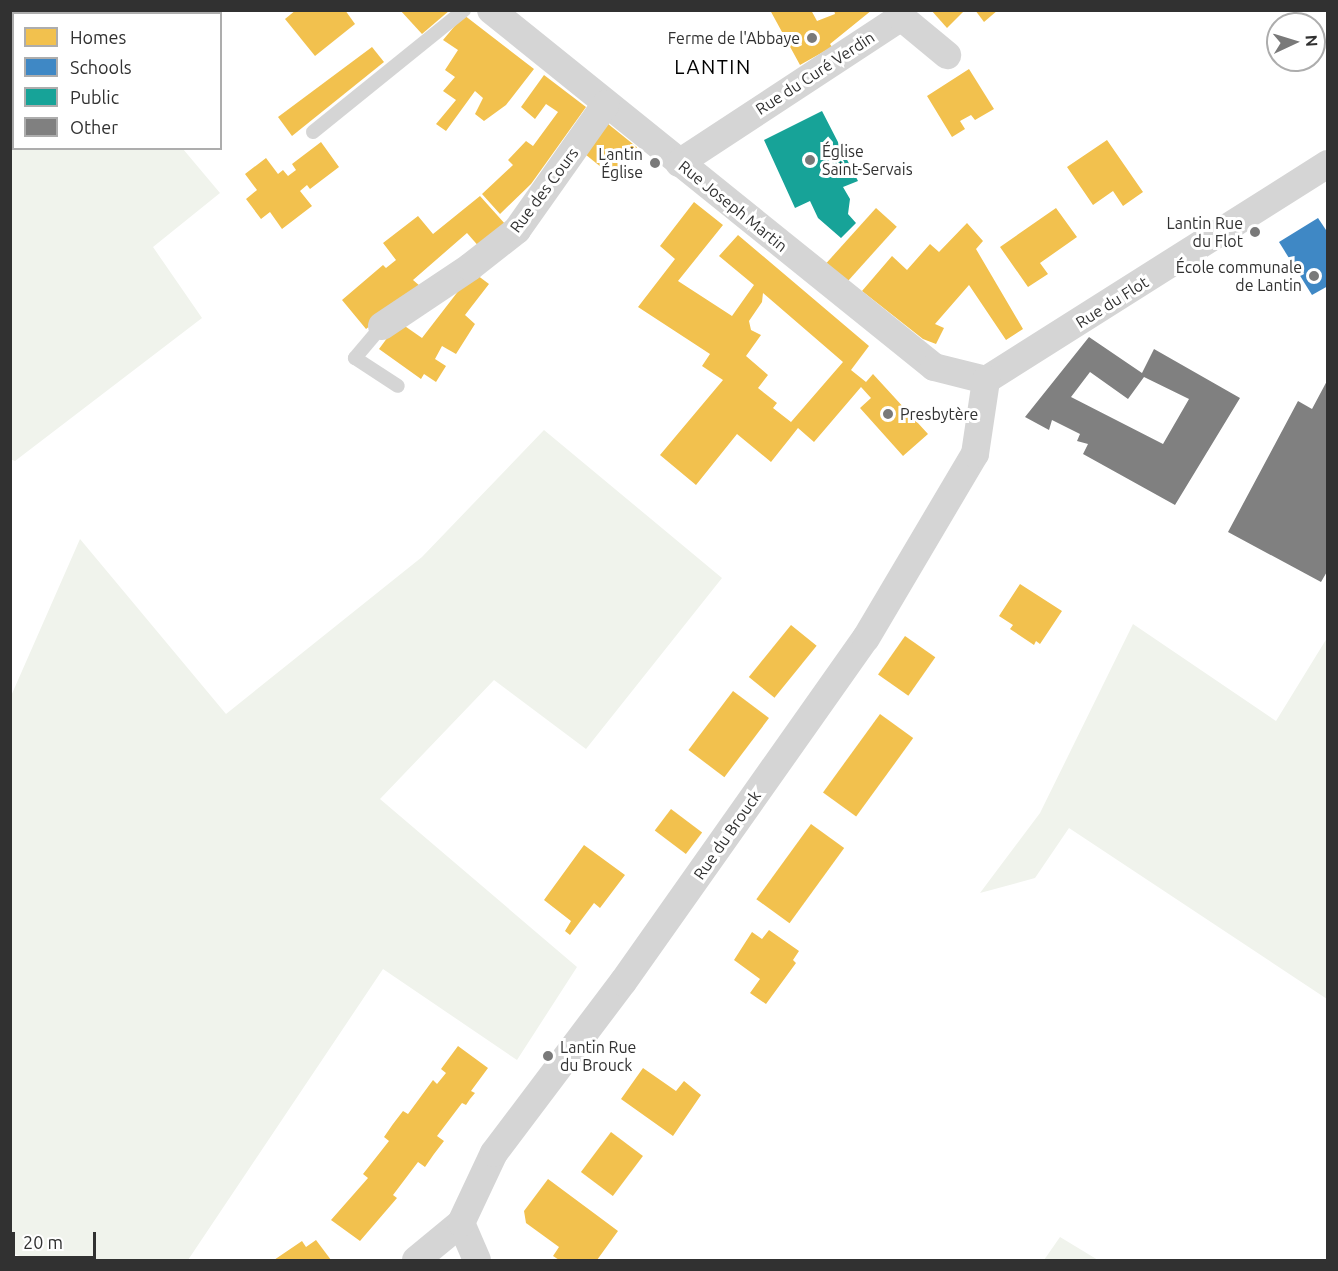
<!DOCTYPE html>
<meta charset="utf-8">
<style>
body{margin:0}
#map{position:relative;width:1338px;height:1271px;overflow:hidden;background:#fff;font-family:Ubuntu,sans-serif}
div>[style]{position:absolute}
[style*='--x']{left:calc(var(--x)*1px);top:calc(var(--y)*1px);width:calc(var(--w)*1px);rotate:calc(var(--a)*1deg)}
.green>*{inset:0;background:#f0f3ec}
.homes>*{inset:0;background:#f2c14e;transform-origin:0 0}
.schools>*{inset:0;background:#3f88c5}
.public>*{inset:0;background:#17a398}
.building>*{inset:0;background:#808080}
.service>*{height:14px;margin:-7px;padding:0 7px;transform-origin:7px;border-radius:7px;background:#d5d5d5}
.minor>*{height:28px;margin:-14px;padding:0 14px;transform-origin:14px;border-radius:14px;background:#d5d5d5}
.dots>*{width:16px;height:16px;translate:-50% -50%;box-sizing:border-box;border:3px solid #fff;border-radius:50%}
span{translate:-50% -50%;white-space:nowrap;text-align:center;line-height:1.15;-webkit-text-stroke:6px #fff;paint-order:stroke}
.poi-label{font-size:16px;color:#313131}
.right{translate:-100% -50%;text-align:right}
.left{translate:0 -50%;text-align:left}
.street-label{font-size:16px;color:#313131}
.quarter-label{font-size:20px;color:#000;letter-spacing:1.5px}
.frame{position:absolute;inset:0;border:12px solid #313131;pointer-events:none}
.legend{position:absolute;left:12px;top:12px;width:210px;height:138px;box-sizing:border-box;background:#fff;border:2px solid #adadad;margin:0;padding:8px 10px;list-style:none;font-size:18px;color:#313131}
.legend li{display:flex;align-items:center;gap:12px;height:30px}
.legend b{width:30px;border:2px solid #adadad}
.north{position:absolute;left:1266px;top:12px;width:60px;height:60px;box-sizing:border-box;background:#fff;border:2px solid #adadad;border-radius:50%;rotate:86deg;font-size:16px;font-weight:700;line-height:24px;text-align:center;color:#313131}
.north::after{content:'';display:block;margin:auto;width:21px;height:27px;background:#797979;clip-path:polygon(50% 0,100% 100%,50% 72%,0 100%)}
.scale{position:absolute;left:12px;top:1232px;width:84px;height:27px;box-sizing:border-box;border:3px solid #313131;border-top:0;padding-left:8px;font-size:18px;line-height:21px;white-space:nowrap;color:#313131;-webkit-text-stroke:4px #fff;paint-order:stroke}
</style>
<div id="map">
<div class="green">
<i style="clip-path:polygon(11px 141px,14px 148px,183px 149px,220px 193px,153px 247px,202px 318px,15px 461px,10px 459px)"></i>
<i style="clip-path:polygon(544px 430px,722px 578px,586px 749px,494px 680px,380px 799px,577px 967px,517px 1060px,383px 969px,188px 1260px,32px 1260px,11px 1253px,11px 696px,80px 539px,226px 714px,422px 557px)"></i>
<i style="clip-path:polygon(1133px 624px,1276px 721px,1327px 638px,1327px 999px,1069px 828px,1035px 878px,980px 893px,1040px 813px)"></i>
<i style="clip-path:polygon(1060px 1237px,1098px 1260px,1044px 1260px)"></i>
</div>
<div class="homes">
<i style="left:82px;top:10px;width:24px;height:4px"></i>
<i style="clip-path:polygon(296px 10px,345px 10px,355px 24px,315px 56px,285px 19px)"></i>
<i style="clip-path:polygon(400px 10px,450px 10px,422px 34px)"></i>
<i style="clip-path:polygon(770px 10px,811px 10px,817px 21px,835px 14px,834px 10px,872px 10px,830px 44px,832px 47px,800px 65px)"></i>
<i style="clip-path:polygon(931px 10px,965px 10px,947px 28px)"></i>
<i style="clip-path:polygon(975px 10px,998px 10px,984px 22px)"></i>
<i style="clip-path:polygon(464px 15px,534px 69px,506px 105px,484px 121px,475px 114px,483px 98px,475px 91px,446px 131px,436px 124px,456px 100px,443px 91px,455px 77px,445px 70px,458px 50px,443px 40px)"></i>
<i style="clip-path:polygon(10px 39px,14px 40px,10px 64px)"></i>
<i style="clip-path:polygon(372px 47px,384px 62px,292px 136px,278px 117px)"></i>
<i style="clip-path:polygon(969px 69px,994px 109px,975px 120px,971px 115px,960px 121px,965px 129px,952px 137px,927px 96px)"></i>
<i style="clip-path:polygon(544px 75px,586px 107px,531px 184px,500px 214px,482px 194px,513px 165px,508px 160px,526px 141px,533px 146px,558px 112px,546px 104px,535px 119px,521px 107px)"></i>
<i style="left:602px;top:119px;width:45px;height:38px;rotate:39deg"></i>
<i style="clip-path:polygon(1107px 140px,1143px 192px,1123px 206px,1113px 191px,1093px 205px,1067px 167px)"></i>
<i style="clip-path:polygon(321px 142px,339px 167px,310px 189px,307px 185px,300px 191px,312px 206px,282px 229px,270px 212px,261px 219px,246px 199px,257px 190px,245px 174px,266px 158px,278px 174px,283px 170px,288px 176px,296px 170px,292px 164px)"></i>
<i style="clip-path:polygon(480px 196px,506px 225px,481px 249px,467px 233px,413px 280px,420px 286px,366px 329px,342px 300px,383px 265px,386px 268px,396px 260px,383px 243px,418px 216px,433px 234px)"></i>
<i style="clip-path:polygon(evenodd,694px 202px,723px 225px,678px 281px,732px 316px,754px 285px,719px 256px,738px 235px,869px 346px,851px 370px,866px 382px,873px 374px,928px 434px,903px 456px,860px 408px,871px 398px,861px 387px,814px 442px,798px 428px,771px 462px,737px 434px,696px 485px,660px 455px,723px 380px,702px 366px,710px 354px,638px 307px,675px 259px,660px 246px,694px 202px,763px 293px,843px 362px,791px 422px,773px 408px,777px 403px,758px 388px,768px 375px,746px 356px,761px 335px,751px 330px,749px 321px,762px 302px,763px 293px)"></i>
<i style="left:876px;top:208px;width:28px;height:74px;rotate:42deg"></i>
<i style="clip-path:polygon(1056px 208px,1077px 237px,1040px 263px,1048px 274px,1028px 287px,1000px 247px)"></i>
<i style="clip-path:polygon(967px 223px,983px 241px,976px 249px,1023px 329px,1006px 340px,969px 285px,935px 324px,944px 328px,936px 344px,923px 339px,862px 291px,892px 256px,907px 270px,930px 244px,939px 252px)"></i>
<i style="clip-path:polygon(473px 272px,489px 284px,465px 315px,475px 324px,456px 354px,442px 346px,435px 359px,446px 366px,436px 382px,424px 374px,421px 379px,379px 349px,399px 322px,422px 338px)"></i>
<i style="clip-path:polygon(1020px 584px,1062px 611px,1040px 644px,1036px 641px,1034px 645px,1010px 629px,1013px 625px,999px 616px)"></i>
<i style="left:791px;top:625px;width:33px;height:67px;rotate:39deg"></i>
<i style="left:905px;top:636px;width:37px;height:47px;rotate:35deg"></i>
<i style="left:733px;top:691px;width:45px;height:74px;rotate:37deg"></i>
<i style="left:880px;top:714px;width:41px;height:97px;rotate:36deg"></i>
<i style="left:671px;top:809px;width:39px;height:27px;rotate:37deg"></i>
<i style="left:811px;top:824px;width:41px;height:93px;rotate:36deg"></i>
<i style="clip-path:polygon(584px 845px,625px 875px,600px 908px,594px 903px,570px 935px,565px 931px,571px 921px,544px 900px)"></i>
<i style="clip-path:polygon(769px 930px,799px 951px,793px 960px,796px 963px,766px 1004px,750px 993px,760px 979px,734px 960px,752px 932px,762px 939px)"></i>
<i style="clip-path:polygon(458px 1046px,488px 1068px,471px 1091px,475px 1093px,470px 1099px,466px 1105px,462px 1103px,437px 1136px,444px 1141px,434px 1154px,425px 1167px,418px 1162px,393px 1195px,397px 1198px,360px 1241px,331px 1220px,368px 1178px,363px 1174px,389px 1141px,384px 1137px,393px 1124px,403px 1111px,408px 1114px,433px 1080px,437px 1084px,446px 1073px,441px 1069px)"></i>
<i style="clip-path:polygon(643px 1068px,676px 1091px,684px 1081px,701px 1095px,673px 1136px,621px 1099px)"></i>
<i style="left:611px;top:1132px;width:40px;height:50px;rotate:37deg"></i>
<i style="clip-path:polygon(548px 1179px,618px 1231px,597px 1260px,559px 1260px,553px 1256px,559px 1247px,526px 1223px,524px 1211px)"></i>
<i style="clip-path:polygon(316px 1240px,331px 1260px,274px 1260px,302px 1241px,306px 1247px)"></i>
</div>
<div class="schools">
<i style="clip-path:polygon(1318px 218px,1328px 233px,1328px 286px,1312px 295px,1279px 242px)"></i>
</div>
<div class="public">
<i style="clip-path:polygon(822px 111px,858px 181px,843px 187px,850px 199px,848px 214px,856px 223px,841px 238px,818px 218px,810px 201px,795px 208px,764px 140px)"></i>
</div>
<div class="building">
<i style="clip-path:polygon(evenodd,1089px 337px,1142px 373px,1154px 349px,1240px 398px,1175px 505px,1083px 454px,1088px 444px,1077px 441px,1080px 434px,1052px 420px,1049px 430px,1025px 417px,1089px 337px,1090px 372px,1128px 399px,1144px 377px,1189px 399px,1163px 444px,1071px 397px,1090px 372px)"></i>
<i style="clip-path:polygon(1328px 379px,1328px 570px,1321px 582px,1228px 532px,1298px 401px,1312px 409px)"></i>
</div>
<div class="service">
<i style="--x:313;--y:132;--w:194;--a:-38.9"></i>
<i style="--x:382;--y:326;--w:42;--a:130.2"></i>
<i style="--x:355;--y:358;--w:51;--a:33.1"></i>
</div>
<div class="minor">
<i style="--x:491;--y:10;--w:569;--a:38.86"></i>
<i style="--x:934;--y:367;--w:54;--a:14"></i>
<i style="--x:679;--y:163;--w:266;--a:-33.3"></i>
<i style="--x:901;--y:17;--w:60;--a:39.6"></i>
<i style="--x:382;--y:326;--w:106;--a:-33.8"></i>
<i style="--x:470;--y:267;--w:60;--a:-38.2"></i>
<i style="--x:517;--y:230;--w:154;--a:-54.8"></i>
<i style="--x:986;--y:380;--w:404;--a:-32.3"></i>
<i style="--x:461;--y:1223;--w:40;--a:66.6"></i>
<i style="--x:416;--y:1260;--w:58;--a:-39.4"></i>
<i style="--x:461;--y:1223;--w:77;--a:-64.8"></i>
<i style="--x:494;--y:1153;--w:214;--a:-53"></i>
<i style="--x:623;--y:982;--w:421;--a:-54.8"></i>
<i style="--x:866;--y:638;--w:214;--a:-59.4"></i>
<i style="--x:975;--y:454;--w:75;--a:-81.5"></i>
</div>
<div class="dots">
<i style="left:812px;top:38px;background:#797979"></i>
<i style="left:810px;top:160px;background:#797979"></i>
<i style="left:655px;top:163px;background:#797979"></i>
<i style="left:1255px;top:232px;background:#797979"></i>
<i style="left:1314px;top:276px;background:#797979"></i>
<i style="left:888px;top:414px;background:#797979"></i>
<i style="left:548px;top:1056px;background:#797979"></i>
</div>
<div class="poi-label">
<span class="right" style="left:800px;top:38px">Ferme de l'Abbaye</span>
<span class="left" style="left:822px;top:160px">Église<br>Saint-Servais</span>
<span class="right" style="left:643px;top:163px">Lantin<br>Église</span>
<span class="right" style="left:1243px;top:232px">Lantin Rue<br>du Flot</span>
<span class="right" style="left:1302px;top:276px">École communale<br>de Lantin</span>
<span class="left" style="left:900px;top:414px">Presbytère</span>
<span class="left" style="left:560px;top:1056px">Lantin Rue<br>du Brouck</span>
</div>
<div class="street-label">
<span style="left:815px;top:73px;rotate:-33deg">Rue du Curé Verdin</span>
<span style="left:544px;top:190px;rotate:-53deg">Rue des Cours</span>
<span style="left:733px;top:206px;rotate:39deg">Rue Joseph Martin</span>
<span style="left:1112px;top:302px;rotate:-32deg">Rue du Flot</span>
<span style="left:727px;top:835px;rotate:-55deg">Rue du Brouck</span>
</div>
<div class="quarter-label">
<span style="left:713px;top:66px">LANTIN</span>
</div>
<div class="frame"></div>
<ul class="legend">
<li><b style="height:16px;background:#f2c14e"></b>Homes</li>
<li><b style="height:16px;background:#3f88c5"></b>Schools</li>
<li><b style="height:16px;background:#17a398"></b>Public</li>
<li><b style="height:16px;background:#808080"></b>Other</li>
</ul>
<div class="north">N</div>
<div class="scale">20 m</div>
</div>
